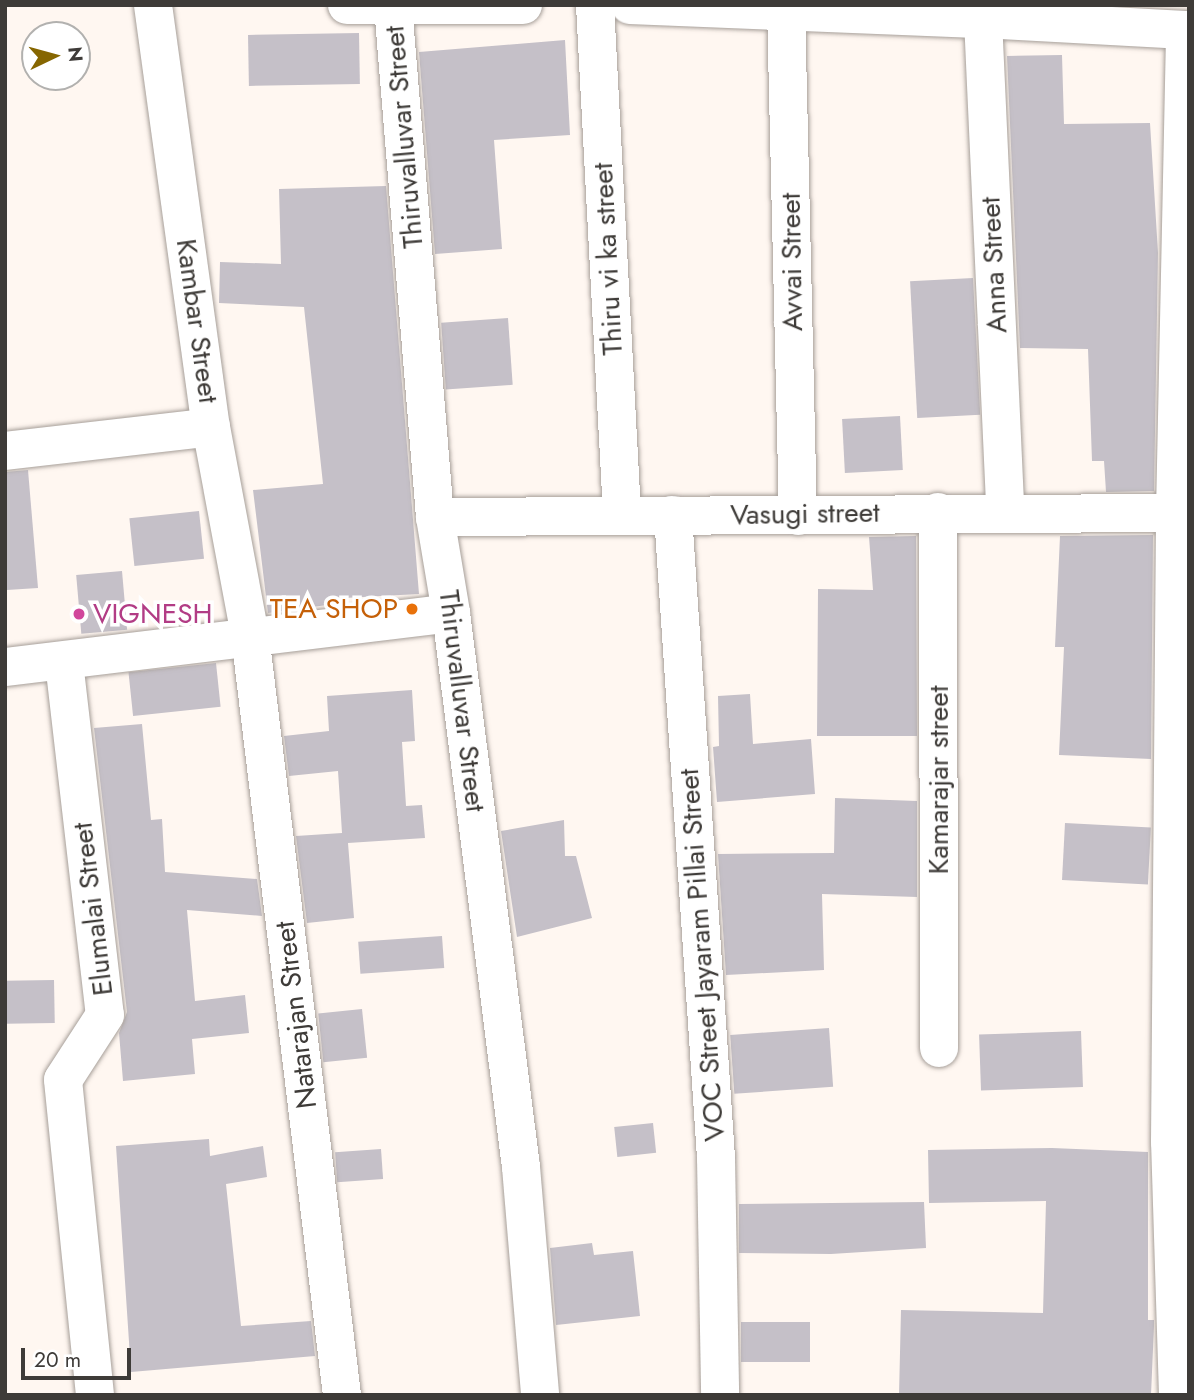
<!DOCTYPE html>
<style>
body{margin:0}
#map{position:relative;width:1194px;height:1400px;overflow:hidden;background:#fff7f1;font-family:Jost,sans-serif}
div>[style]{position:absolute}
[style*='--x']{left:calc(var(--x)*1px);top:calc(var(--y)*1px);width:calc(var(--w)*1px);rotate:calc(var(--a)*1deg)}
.building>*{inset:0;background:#c5c0c8;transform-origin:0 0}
.roads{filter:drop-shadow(0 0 2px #a79f99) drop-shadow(0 0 2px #a79f99)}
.street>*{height:38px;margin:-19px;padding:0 19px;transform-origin:19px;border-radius:19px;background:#fff}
.secondary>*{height:38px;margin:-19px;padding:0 19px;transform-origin:19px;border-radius:19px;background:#fff}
.dots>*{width:19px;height:19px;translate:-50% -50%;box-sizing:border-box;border:4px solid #fff;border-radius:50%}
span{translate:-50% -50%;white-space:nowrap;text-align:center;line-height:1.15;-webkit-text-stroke:7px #fff;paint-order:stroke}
.street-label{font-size:28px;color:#3e3b38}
.food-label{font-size:28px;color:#c56008}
.right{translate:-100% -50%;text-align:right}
.hotel-label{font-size:28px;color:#b23c85}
.left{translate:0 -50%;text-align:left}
.frame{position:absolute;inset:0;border:7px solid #3e3b38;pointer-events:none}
.north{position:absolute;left:21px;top:21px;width:70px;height:70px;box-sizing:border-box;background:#fff;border:2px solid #b2b1af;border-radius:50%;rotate:85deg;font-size:19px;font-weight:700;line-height:28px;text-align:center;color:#3e3b38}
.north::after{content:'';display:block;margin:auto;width:24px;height:32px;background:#866600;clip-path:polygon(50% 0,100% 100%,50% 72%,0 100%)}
.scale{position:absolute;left:21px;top:1348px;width:110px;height:32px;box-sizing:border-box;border:4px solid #3e3b38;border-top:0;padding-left:9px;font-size:21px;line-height:24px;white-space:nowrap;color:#3e3b38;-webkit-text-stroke:5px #fff;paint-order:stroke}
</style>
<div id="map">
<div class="building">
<i style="left:359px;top:33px;width:51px;height:111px;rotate:89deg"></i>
<i style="clip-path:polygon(565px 40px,570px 135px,494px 140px,502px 249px,435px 254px,419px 52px)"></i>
<i style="clip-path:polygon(1062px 55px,1064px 124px,1150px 123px,1158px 253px,1154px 491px,1106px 492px,1104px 461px,1092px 461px,1088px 349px,1020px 348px,1007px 56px)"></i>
<i style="clip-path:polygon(386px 186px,419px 594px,326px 599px,327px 605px,268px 613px,253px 490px,323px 484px,304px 307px,219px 303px,220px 262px,281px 264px,279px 189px)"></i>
<i style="left:973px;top:278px;width:137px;height:63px;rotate:87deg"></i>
<i style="left:508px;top:318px;width:67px;height:67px;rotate:86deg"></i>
<i style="left:900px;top:416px;width:54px;height:58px;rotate:87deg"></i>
<i style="clip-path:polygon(28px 470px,38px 588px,7px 590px,5px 472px)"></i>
<i style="left:199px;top:511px;width:48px;height:70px;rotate:84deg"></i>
<i style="clip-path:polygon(1153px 535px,1151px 759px,1059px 755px,1064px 647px,1055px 647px,1060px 536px)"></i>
<i style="clip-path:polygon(916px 536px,917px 736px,817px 736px,818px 589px,873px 590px,869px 537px)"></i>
<i style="left:122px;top:571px;width:59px;height:46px;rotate:85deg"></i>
<i style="left:216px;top:663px;width:44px;height:88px;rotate:84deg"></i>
<i style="clip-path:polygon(412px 690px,415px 741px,402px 742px,406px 806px,422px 805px,425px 838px,348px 843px,354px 918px,307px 923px,296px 836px,342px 833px,338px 771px,289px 776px,284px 736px,329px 731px,327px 696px)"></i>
<i style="clip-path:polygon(750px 694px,753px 744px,811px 739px,815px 794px,717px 802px,713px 747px,719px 746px,718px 696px)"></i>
<i style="clip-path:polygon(142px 724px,151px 820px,162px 819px,165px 872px,257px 879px,262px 916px,187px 910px,195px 1001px,245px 995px,249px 1033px,192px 1039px,195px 1074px,123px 1081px,119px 1033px,127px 1012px,94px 728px)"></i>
<i style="clip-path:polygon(835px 798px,917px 801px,917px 897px,822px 894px,824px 970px,726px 975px,718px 854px,834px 853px)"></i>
<i style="clip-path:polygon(564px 820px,565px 856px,576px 856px,592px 918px,517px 937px,501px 831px)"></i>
<i style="left:1065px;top:823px;width:86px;height:57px;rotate:3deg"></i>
<i style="left:442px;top:936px;width:32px;height:84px;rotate:86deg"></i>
<i style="left:54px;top:980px;width:43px;height:49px;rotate:89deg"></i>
<i style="left:362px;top:1009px;width:49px;height:44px;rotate:84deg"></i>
<i style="left:829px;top:1028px;width:59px;height:99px;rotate:86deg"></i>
<i style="left:1081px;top:1031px;width:56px;height:102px;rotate:88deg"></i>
<i style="left:653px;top:1123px;width:30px;height:39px;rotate:84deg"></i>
<i style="clip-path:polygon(209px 1139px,210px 1156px,263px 1146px,267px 1177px,226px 1184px,241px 1326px,311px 1321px,315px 1356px,131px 1372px,116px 1146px)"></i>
<i style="clip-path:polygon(1052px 1148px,1148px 1152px,1148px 1320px,1154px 1320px,1154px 1326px,1151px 1395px,899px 1395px,901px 1310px,1043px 1313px,1046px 1201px,929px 1203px,928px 1150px)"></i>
<i style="left:381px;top:1149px;width:30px;height:46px;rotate:86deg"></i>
<i style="clip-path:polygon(924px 1202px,926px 1248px,831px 1254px,739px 1253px,739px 1204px)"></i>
<i style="clip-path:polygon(592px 1243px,594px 1255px,633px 1251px,640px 1316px,556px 1325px,550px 1248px)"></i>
<i style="left:741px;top:1322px;width:69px;height:40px"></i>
</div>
<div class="roads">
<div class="street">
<i style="--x:153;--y:5;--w:426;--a:82.2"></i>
<i style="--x:211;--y:427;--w:212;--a:79.4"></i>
<i style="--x:250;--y:635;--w:766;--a:83.1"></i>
<i style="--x:347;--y:5;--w:176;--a:0"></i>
<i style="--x:595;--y:5;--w:509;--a:86.96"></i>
<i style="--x:630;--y:5;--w:353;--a:2.3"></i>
<i style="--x:983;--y:19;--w:493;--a:87.4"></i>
<i style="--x:393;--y:6;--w:513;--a:85.3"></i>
<i style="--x:435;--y:517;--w:97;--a:80.5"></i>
<i style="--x:451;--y:613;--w:558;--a:82.8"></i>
<i style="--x:521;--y:1167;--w:229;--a:85.2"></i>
<i style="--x:786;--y:8;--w:508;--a:88.65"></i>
<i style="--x:5;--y:451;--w:207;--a:-6.6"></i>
<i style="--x:938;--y:512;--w:536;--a:89.89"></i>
<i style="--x:673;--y:515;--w:644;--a:86.17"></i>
<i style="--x:716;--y:1158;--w:237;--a:89"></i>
<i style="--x:435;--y:517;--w:740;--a:-0.31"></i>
<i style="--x:64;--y:662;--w:355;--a:83.4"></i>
<i style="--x:105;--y:1015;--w:77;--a:122.9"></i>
<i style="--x:63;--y:1080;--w:317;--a:84.2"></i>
<i style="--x:5;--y:667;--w:449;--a:-6.9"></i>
<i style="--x:1178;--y:1395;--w:253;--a:-91.8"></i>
<i style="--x:1170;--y:1142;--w:629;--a:-89.54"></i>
<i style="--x:1175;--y:513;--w:483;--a:-88.8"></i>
</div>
<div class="secondary">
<i style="--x:983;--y:5;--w:14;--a:90"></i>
<i style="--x:983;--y:19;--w:206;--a:3.1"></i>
</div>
</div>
<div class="dots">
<i style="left:412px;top:609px;background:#e8710a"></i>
<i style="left:79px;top:614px;background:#d1479c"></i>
</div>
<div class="street-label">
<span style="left:404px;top:137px;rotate:-95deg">Thiruvalluvar Street</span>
<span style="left:608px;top:259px;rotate:-93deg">Thiru vi ka street</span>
<span style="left:792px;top:262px;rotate:-91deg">Avvai Street</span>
<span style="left:994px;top:265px;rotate:-93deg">Anna Street</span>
<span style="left:197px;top:321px;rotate:82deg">Kambar Street</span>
<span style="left:805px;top:514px;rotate:-1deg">Vasugi street</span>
<span style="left:462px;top:701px;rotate:83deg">Thiruvalluvar Street</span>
<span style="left:939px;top:780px;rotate:-90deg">Kamarajar street</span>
<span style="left:93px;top:909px;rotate:-97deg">Elumalai Street</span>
<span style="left:702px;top:955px;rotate:-94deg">VOC Street Jayaram Pillai Street</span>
<span style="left:296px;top:1015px;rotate:-97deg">Natarajan Street</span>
</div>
<div class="food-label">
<span class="right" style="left:398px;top:609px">TEA SHOP</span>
</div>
<div class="hotel-label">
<span class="left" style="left:93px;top:614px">VIGNESH</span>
</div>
<div class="frame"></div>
<div class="north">N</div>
<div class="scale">20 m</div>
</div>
